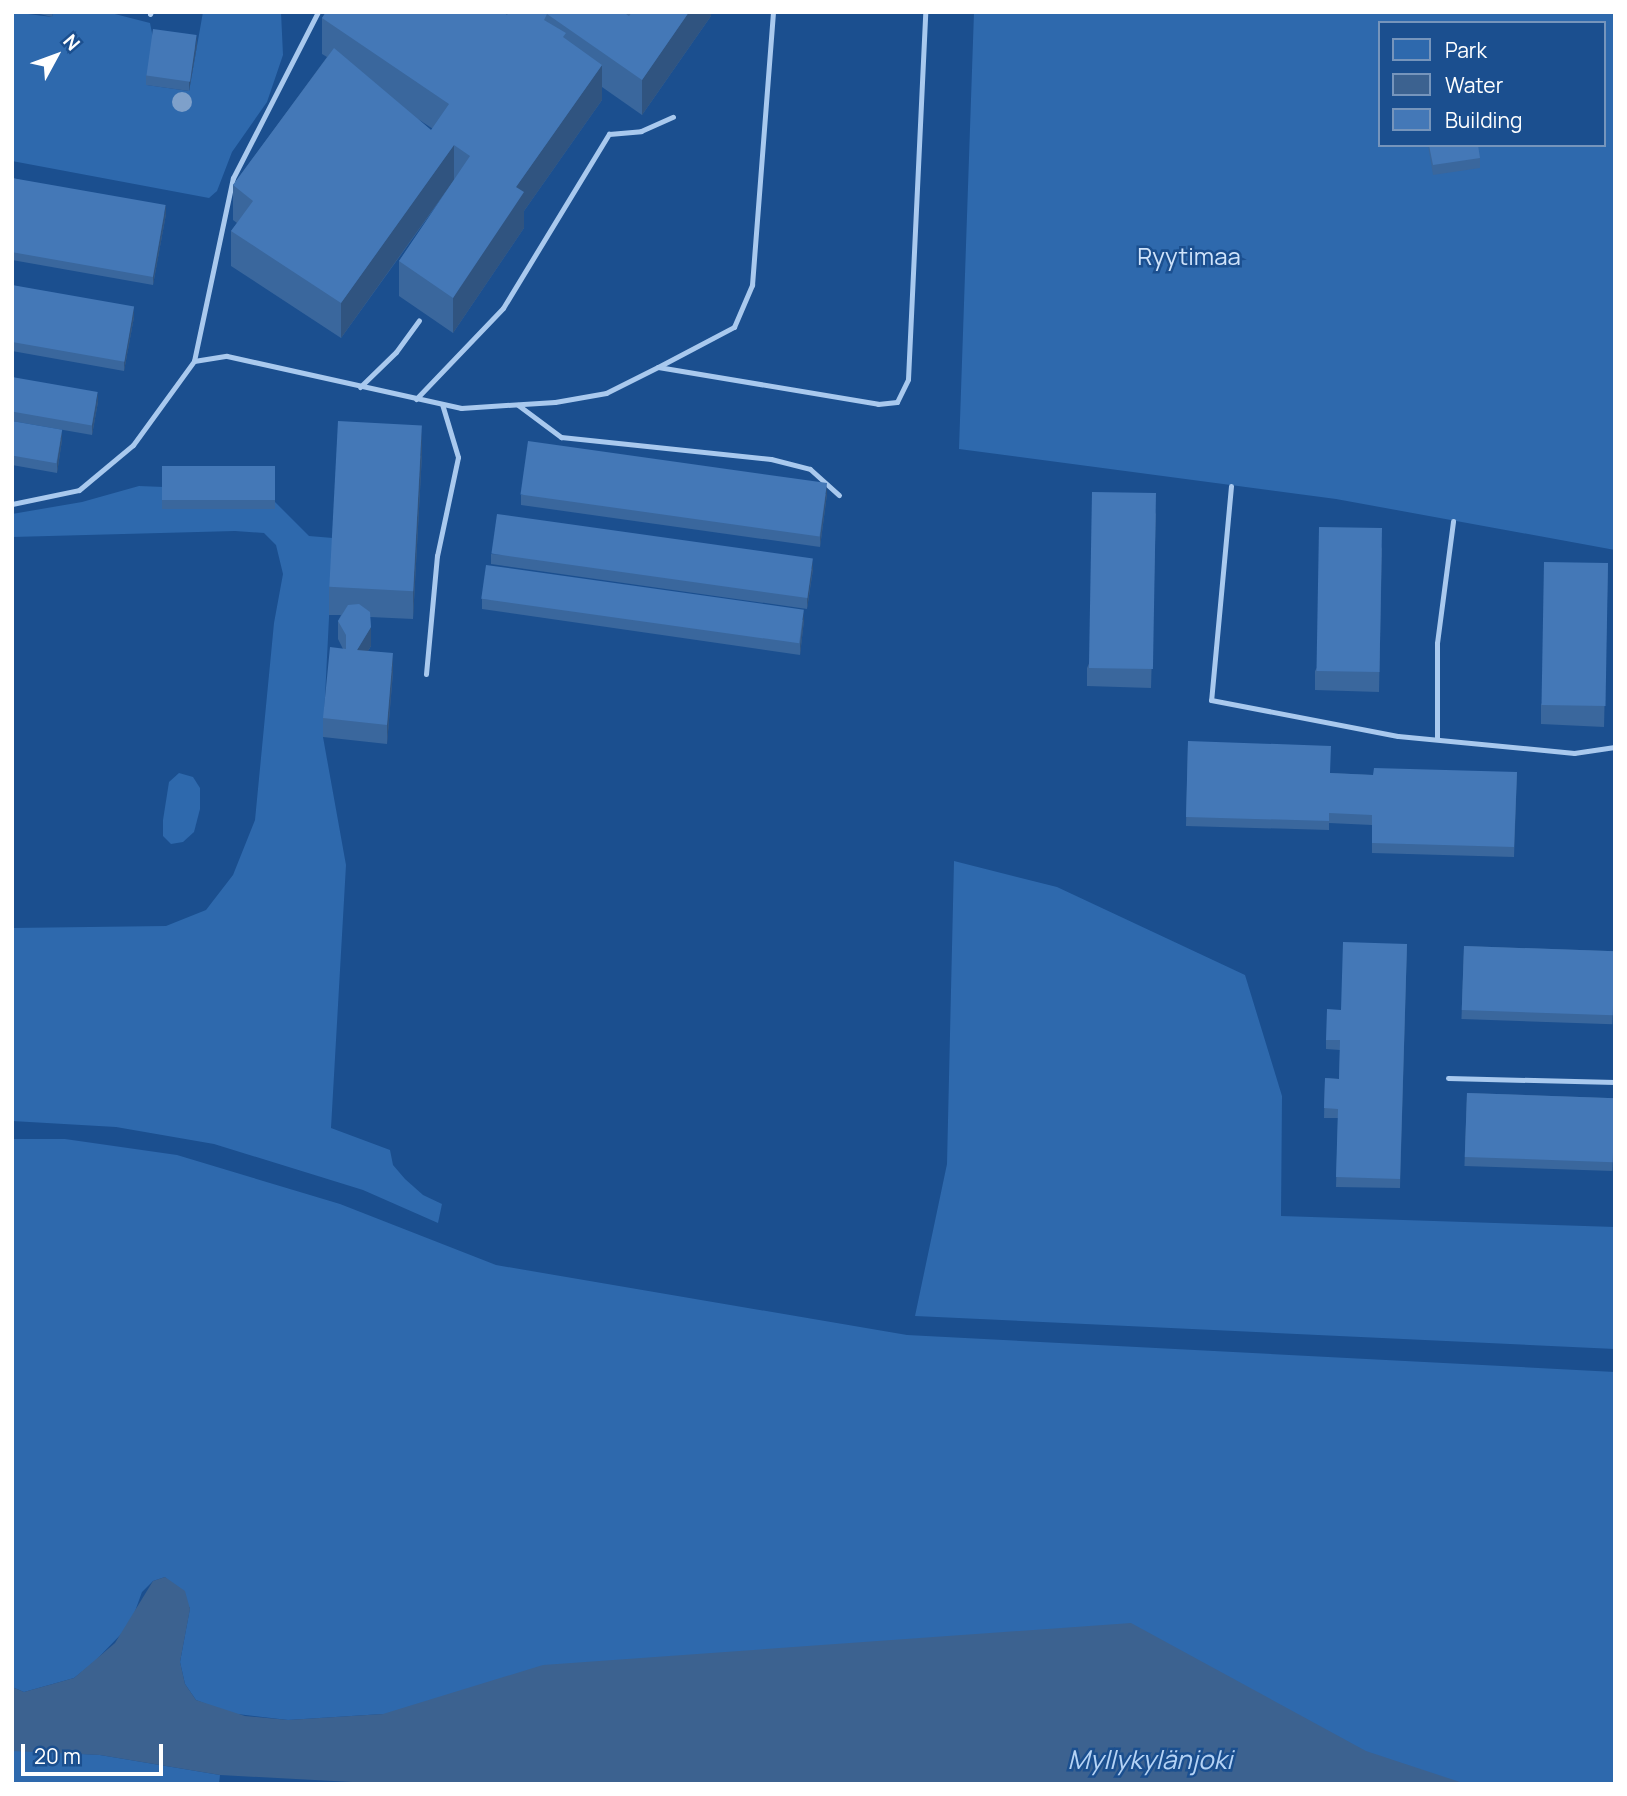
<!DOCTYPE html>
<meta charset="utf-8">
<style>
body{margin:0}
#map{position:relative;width:1627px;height:1796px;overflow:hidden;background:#1b4f8f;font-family:Manrope,sans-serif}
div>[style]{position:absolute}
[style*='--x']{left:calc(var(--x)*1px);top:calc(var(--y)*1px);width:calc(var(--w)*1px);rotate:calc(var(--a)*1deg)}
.green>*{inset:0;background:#2e69ad}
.water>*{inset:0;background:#3c6290}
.service>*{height:5px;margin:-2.5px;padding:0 2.5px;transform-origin:2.5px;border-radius:2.5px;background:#a9c9ee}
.trees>*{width:20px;height:20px;margin:-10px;border-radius:50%;background:#7ea0ca}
.wall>*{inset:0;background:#3a679d;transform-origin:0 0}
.shaded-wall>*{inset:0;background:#305480}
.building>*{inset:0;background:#4478b7;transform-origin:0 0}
span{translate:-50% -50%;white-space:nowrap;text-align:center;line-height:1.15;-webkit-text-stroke:5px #1b4f8f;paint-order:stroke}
.park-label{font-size:24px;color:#cfe3fa}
.water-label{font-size:26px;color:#b5d3f5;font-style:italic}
.frame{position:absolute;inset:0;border:14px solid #fff;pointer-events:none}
.legend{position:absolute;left:1378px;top:21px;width:228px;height:126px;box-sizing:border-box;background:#1b4f8f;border:2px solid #7695bc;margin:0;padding:9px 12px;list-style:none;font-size:21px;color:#fff}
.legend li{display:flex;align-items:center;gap:14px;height:35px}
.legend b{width:35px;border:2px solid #7695bc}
.north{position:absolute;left:21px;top:21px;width:70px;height:70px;-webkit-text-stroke:5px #1b4f8f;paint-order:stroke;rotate:49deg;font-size:19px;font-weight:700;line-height:28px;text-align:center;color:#fff}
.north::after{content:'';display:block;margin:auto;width:24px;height:32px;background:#fff;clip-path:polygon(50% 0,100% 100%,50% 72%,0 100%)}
.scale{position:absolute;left:21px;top:1744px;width:142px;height:32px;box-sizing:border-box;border:4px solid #fff;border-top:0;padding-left:9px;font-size:21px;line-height:24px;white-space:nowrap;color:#fff;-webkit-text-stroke:5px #1b4f8f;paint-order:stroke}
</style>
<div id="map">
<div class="green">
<i style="clip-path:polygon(12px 12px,52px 17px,53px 12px,107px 12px,150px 23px,153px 38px,147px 85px,189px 91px,203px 12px,281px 12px,283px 55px,267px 102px,232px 152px,217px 191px,209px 198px,12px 161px)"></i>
<i style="clip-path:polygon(evenodd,974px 12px,1615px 12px,1615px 550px,1336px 499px,959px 449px,974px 12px,1380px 23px,1604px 23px,1604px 145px,1380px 145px,1380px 23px)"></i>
<i style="clip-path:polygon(139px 486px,264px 491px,309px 536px,333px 538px,323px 737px,346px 865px,331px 1128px,390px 1150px,393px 1165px,405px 1179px,423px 1195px,442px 1204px,438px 1223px,363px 1190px,214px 1144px,116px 1127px,12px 1121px,12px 928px,166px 926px,206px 910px,233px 875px,255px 820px,274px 623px,283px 574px,276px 545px,264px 533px,235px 531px,12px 537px,12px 514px,82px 502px)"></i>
<i style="clip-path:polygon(179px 773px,193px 777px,200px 788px,200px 809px,194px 832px,183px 842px,171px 844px,163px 836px,163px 820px,169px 782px)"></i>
<i style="clip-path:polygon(954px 861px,1057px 887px,1245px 975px,1282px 1096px,1281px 1216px,1615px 1227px,1615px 1349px,915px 1316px,947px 1164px)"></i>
<i style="clip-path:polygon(12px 1139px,65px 1139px,177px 1155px,340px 1204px,496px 1265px,907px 1335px,1615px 1372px,1615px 1784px,402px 1784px,383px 1714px,288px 1720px,229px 1713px,196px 1700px,185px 1684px,180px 1662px,190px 1608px,165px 1577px,153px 1581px,142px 1592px,130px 1625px,94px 1662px,74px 1678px,24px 1692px,12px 1687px)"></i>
<i style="clip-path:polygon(12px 1750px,100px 1755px,220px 1775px,219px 1784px,12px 1784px)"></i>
</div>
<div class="water">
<i style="clip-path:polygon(165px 1577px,185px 1591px,190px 1609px,180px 1662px,185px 1684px,196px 1700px,245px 1716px,288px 1720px,383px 1714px,543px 1665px,1131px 1623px,1366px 1751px,1466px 1784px,390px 1784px,220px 1775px,100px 1755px,12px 1751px,12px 1687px,24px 1692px,74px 1678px,115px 1643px,153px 1581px)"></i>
</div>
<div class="service">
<i style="--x:150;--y:14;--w:2;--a:-63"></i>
<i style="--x:194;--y:361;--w:33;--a:-9"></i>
<i style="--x:227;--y:356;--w:240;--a:12.5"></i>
<i style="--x:461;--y:408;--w:94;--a:-3.7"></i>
<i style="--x:555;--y:402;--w:52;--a:-10"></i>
<i style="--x:606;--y:393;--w:58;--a:-26.6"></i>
<i style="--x:658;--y:367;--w:223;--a:9.5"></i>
<i style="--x:878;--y:404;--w:19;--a:-6"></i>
<i style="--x:897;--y:402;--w:25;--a:-64"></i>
<i style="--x:908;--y:379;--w:367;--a:-87.3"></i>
<i style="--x:658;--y:367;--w:86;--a:-27.8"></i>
<i style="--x:734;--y:327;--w:46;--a:-66.8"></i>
<i style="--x:752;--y:285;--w:274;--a:-85.6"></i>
<i style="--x:360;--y:387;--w:50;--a:-44.2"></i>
<i style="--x:396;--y:352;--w:39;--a:-54"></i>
<i style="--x:416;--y:399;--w:126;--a:-46.3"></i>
<i style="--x:503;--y:308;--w:204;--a:-58.7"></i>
<i style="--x:609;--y:134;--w:32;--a:-5"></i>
<i style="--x:641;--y:131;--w:35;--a:-24"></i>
<i style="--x:518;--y:405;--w:54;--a:36.7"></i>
<i style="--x:561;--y:437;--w:211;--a:6"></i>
<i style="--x:771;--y:459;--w:40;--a:14.4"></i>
<i style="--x:810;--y:469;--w:39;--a:42"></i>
<i style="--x:1231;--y:486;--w:215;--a:95.3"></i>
<i style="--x:1211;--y:700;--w:190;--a:10.9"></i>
<i style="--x:1398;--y:736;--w:177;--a:5.5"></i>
<i style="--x:1574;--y:753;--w:41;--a:-8.3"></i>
<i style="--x:12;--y:504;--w:68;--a:-11.8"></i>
<i style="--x:79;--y:490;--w:70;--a:-39.8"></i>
<i style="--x:133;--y:445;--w:104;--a:-54"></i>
<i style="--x:194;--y:361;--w:187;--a:-78"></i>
<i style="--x:233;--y:178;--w:186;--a:-62.9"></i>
<i style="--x:426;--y:674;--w:119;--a:-84.7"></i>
<i style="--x:437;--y:556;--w:101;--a:-78"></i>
<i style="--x:458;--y:457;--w:55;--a:-106.8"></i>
<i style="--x:1437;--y:739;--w:96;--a:-90"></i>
<i style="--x:1437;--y:643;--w:123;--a:-82.5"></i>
<i style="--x:1448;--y:1078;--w:167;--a:1.4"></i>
</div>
<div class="trees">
<i style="left:182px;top:102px"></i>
</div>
<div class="wall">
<i style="clip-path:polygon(32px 12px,53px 12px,52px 17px)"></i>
<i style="clip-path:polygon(evenodd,326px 12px,711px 12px,711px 16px,642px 115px,602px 87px,602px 100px,524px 211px,524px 228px,453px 333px,399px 296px,399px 261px,452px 184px,341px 338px,231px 266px,231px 231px,237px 223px,233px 220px,233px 185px,327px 57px,322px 54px,322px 18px,326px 12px,418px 119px,433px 129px,431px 130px,418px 119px)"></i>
<i style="clip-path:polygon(197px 45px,189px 91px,146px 85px,146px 75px)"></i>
<i style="clip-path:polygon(1428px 145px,1478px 145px,1480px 158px,1480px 168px,1433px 175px)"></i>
<i style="clip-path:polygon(12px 178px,166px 214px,153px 285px,12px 260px)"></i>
<i style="clip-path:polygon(12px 285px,134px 317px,124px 371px,12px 351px)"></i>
<i style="clip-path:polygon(12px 377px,98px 402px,92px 435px,12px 421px)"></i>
<i style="clip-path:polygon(12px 421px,62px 440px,57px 473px,12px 465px)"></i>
<i style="clip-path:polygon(422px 454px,413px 619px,370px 617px,371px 646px,368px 651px,393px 672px,387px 744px,323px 737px,323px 718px,343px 649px,338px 639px,338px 621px,341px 615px,329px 615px,329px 587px)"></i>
<i style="left:162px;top:466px;width:113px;height:43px"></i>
<i style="clip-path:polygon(827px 494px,820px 547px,521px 505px,521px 495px)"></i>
<i style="clip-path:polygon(1156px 512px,1151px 688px,1087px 686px,1087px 668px)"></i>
<i style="clip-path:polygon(1382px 547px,1379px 692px,1315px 690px,1315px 671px)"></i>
<i style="clip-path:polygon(491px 554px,813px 569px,807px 609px,491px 564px)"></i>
<i style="clip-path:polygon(1608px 563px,1604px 727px,1541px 724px,1541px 705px)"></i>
<i style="clip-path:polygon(482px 599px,804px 620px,800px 655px,482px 609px)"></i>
<i style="clip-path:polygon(1188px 741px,1330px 773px,1373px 775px,1517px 772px,1514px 857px,1372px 853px,1372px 825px,1329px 823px,1329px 830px,1186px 826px)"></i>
<i style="clip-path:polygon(1407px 944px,1400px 1188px,1336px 1187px,1338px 1118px,1324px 1118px,1325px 1078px,1339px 1079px,1340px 1050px,1326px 1049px,1326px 1040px,1341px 1010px)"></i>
<i style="left:1464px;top:946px;width:151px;height:73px;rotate:2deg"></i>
<i style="left:1467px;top:1093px;width:148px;height:73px;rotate:2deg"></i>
</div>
<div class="shaded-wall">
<i style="clip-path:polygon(689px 12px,711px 12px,711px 16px,642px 115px,642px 80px)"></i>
<i style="clip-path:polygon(197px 35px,197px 45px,189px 91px,189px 82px)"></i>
<i style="clip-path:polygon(602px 65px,602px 100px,524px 211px,524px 228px,453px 333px,453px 298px,516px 187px)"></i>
<i style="clip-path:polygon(454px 145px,454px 180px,341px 338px,341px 303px)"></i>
<i style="clip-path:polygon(166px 204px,166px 214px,153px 285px,153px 275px)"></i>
<i style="clip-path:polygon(134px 307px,134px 317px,124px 371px,124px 361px)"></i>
<i style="clip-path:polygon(98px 392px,98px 402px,92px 435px,92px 425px)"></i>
<i style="clip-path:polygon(422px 426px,422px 454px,413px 619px,413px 592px)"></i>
<i style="clip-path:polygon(62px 430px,62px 440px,57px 473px,57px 463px)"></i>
<i style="clip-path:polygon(827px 484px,827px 494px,820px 547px,820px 538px)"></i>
<i style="clip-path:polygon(813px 560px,813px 569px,807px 609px,807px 600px)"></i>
<i style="clip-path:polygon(804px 611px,804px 620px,800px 655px,800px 645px)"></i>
<i style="clip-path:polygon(371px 627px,371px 646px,357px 669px,357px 650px)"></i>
<i style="clip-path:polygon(393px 653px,393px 672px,387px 744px,387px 725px)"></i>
</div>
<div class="building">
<i style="clip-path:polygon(326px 12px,503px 12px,507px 15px,509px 12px,623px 12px,629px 16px,632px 12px,689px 12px,642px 80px,547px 14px,544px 20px,566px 33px,563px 37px,602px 65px,516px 187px,524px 192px,453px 298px,399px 261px,470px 156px,454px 145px,341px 303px,231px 231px,253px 201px,233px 185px,334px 48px,431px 130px,449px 104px,322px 18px)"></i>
<i style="left:153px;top:29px;width:44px;height:47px;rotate:8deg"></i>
<i style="clip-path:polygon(1429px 145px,1478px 145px,1480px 158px,1433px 165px)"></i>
<i style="left:12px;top:178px;width:156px;height:73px;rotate:10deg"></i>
<i style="left:12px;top:285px;width:124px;height:56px;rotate:10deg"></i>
<i style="left:12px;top:377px;width:87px;height:34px;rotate:10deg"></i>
<i style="left:12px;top:421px;width:51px;height:34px;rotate:10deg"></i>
<i style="left:338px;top:421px;width:84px;height:166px;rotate:3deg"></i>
<i style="left:528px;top:441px;width:302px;height:54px;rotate:8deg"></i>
<i style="left:162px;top:466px;width:113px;height:34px"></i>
<i style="left:1092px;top:492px;width:64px;height:176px;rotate:1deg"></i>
<i style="left:497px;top:514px;width:319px;height:40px;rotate:8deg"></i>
<i style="left:1319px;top:527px;width:63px;height:144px;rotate:1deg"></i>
<i style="left:1544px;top:562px;width:64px;height:143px;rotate:1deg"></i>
<i style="left:486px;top:565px;width:321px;height:34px;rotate:8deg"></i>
<i style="clip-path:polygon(359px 604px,370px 612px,371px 627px,357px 650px,393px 653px,387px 725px,323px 718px,330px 647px,346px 649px,346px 635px,338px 621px,348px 605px)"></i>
<i style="clip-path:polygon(1188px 741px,1331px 746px,1330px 773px,1373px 775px,1374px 768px,1517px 772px,1514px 847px,1372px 843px,1372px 815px,1329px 813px,1329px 821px,1186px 817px)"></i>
<i style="clip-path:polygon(1343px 942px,1407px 944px,1400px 1179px,1336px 1177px,1338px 1109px,1324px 1108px,1325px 1078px,1339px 1079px,1340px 1040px,1326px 1040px,1327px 1009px,1341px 1010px)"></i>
<i style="left:1464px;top:946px;width:151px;height:64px;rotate:2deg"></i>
<i style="left:1467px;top:1093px;width:148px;height:64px;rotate:2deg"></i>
</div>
<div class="park-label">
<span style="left:1189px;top:256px">Ryytimaa</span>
</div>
<div class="water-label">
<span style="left:1150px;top:1760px">Myllykylänjoki</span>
</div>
<div class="frame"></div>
<ul class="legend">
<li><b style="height:19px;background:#2e69ad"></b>Park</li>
<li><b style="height:19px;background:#3c6290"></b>Water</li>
<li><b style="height:19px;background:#4478b7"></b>Building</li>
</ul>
<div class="north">N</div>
<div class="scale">20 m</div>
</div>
